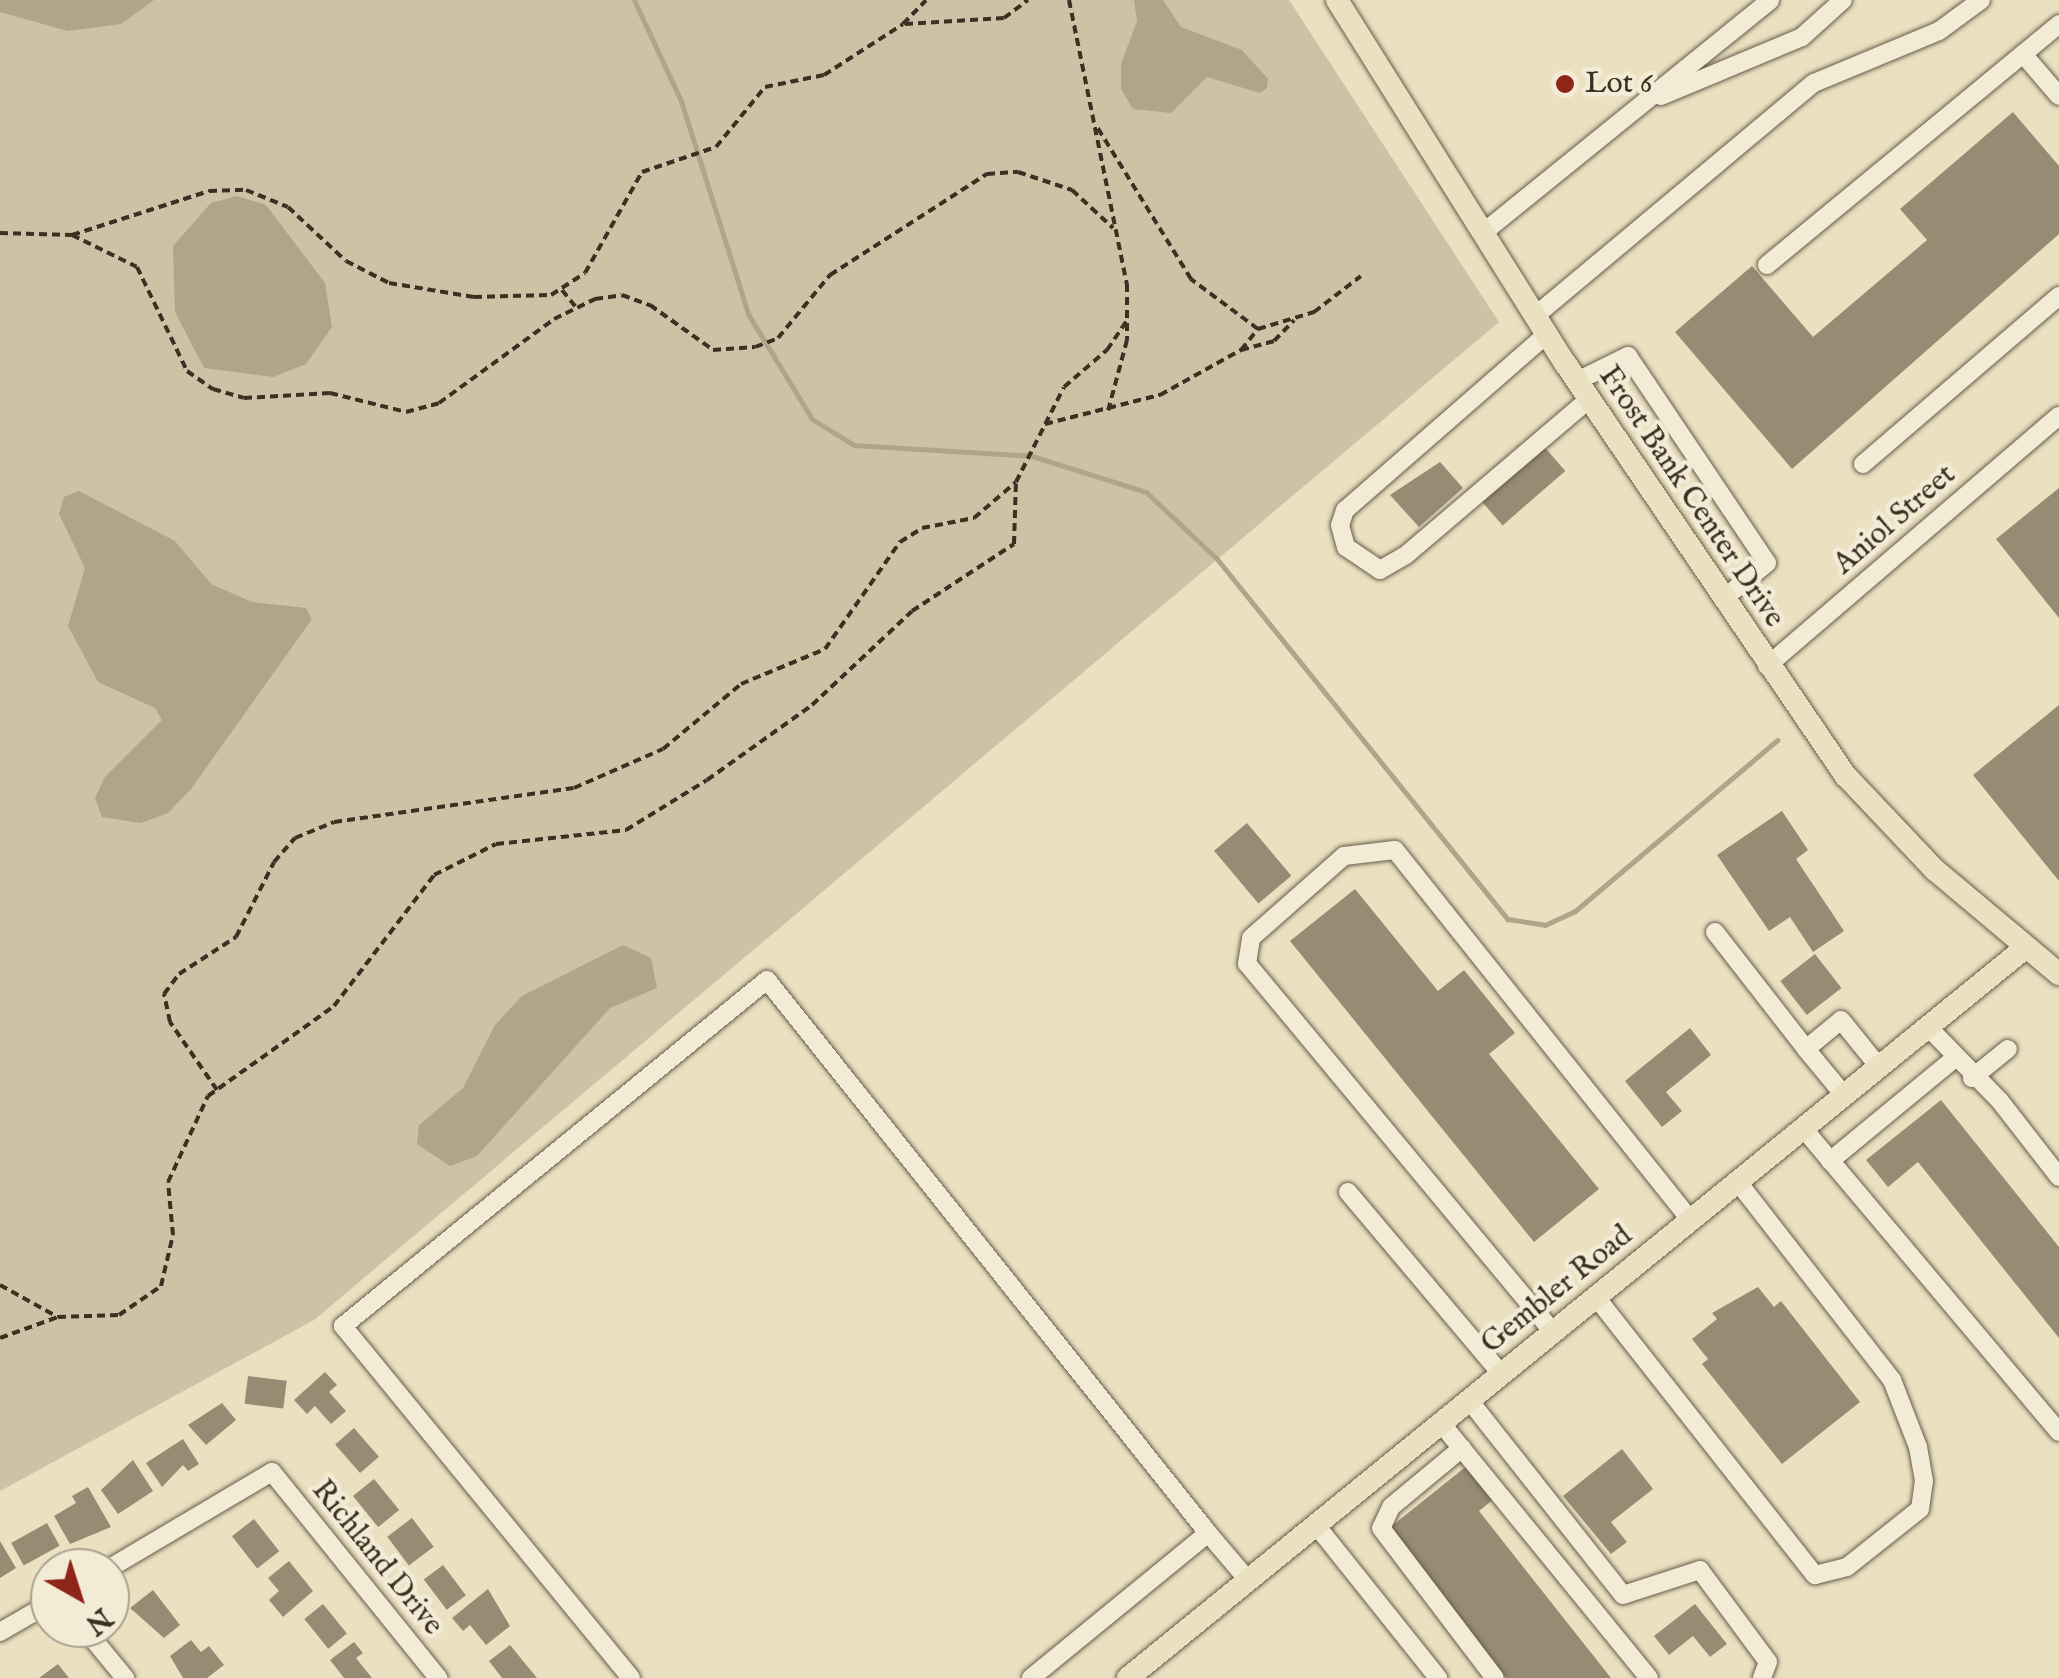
<!DOCTYPE html>
<style>
body{margin:0}
#map{position:relative;width:2059px;height:1678px;overflow:hidden;background:#ebe0c0;font-family:"IM FELL English",serif}
div>[style]{position:absolute}
[style*='--x']{left:calc(var(--x)*1px);top:calc(var(--y)*1px);width:calc(var(--w)*1px);rotate:calc(var(--a)*1deg)}
.green>*{inset:0;background:#cdc2a5}
.water>*{inset:0;background:#b0a48a}
.stream>*{height:5px;margin:-2.5px;padding:0 2.5px;transform-origin:2.5px;border-radius:2.5px;background:#b0a48a}
.building>*{inset:0;background:#978b74;transform-origin:0 0}
.path>*{height:4px;margin-top:-2px;transform-origin:0;background:repeating-linear-gradient(90deg,#3d2f22 0 8px,transparent 0 13px)}
.roads{filter:drop-shadow(0 0 2px #685b4a) drop-shadow(0 0 2px #685b4a)}
.minor>*{height:18px;margin:-9px;padding:0 9px;transform-origin:9px;border-radius:9px;background:#f2ebd6}
.major>*{height:22px;margin:-11px;padding:0 11px;transform-origin:11px;border-radius:11px;background:#ebe0c0}
.dots>*{width:28px;height:28px;translate:-50% -50%;box-sizing:border-box;border:5px solid #f2ebd6;border-radius:50%}
span{translate:-50% -50%;white-space:nowrap;text-align:center;line-height:1.15;-webkit-text-stroke:9px #f2ebd6;paint-order:stroke}
.poi-label{font-size:30px;color:#3d2f22}
.left{translate:0 -50%;text-align:left}
.street-label{font-size:30px;color:#3d2f22}
.north{position:absolute;left:30px;top:1548px;width:100px;height:100px;box-sizing:border-box;background:#f2ebd6;border:2px solid #aaa08e;border-radius:50%;rotate:141deg;font-size:28px;font-weight:700;line-height:40px;text-align:center;color:#3d2f22}
.north::after{content:'';display:block;margin:auto;width:35px;height:45px;background:#8f2418;clip-path:polygon(50% 0,100% 100%,50% 72%,0 100%)}
</style>
<div id="map">
<div class="green">
<i style="clip-path:polygon(0 0,1289px 0,1499px 322px,314px 1320px,0 1491px)"></i>
</div>
<div class="water">
<i style="clip-path:polygon(0 0,154px 0,121px 24px,68px 31px,0 12px)"></i>
<i style="clip-path:polygon(1134px 0,1163px 0,1181px 27px,1242px 50px,1268px 79px,1267px 88px,1260px 93px,1207px 77px,1171px 113px,1133px 109px,1121px 89px,1121px 64px,1137px 21px)"></i>
<i style="clip-path:polygon(237px 196px,266px 205px,325px 283px,332px 327px,306px 364px,273px 377px,204px 368px,175px 312px,173px 246px,211px 203px)"></i>
<i style="clip-path:polygon(79px 491px,175px 541px,211px 584px,252px 602px,306px 608px,312px 619px,191px 789px,168px 813px,141px 823px,102px 817px,95px 798px,105px 777px,162px 720px,155px 708px,98px 682px,68px 626px,85px 568px,59px 514px,64px 497px)"></i>
<i style="clip-path:polygon(623px 945px,651px 958px,657px 988px,610px 1008px,477px 1156px,450px 1166px,417px 1144px,419px 1125px,463px 1088px,495px 1025px,522px 996px)"></i>
</div>
<div class="stream">
<i style="--x:634;--y:0;--w:111;--a:65"></i>
<i style="--x:681;--y:101;--w:223;--a:72.5"></i>
<i style="--x:748;--y:314;--w:123;--a:58.6"></i>
<i style="--x:812;--y:419;--w:49;--a:31.8"></i>
<i style="--x:854;--y:445;--w:178;--a:3.5"></i>
<i style="--x:1032;--y:456;--w:120;--a:17.5"></i>
<i style="--x:1146;--y:492;--w:98;--a:43.3"></i>
<i style="--x:1217;--y:559;--w:463;--a:51.1"></i>
<i style="--x:1508;--y:919;--w:37;--a:9"></i>
<i style="--x:1545;--y:925;--w:33;--a:-25"></i>
<i style="--x:1575;--y:911;--w:265;--a:-40.2"></i>
</div>
<div class="building">
<i style="clip-path:polygon(2013px 112px,2059px 166px,2059px 234px,1792px 469px,1675px 332px,1752px 266px,1813px 337px,1927px 240px,1900px 209px)"></i>
<i style="left:1541px;top:443px;width:37px;height:83px;rotate:49deg"></i>
<i style="clip-path:polygon(1440px 462px,1463px 488px,1419px 527px,1390px 495px)"></i>
<i style="clip-path:polygon(2059px 488px,2059px 618px,1996px 539px)"></i>
<i style="clip-path:polygon(2059px 705px,2059px 881px,1973px 775px)"></i>
<i style="clip-path:polygon(1782px 811px,1808px 850px,1796px 859px,1844px 931px,1813px 952px,1790px 917px,1769px 931px,1717px 855px)"></i>
<i style="left:1247px;top:823px;width:69px;height:43px;rotate:50deg"></i>
<i style="clip-path:polygon(1355px 889px,1438px 991px,1464px 970px,1515px 1033px,1489px 1054px,1599px 1189px,1534px 1242px,1290px 941px)"></i>
<i style="left:1815px;top:954px;width:43px;height:44px;rotate:52deg"></i>
<i style="clip-path:polygon(1690px 1028px,1711px 1055px,1666px 1092px,1682px 1111px,1662px 1127px,1625px 1081px)"></i>
<i style="clip-path:polygon(1941px 1100px,2059px 1247px,2059px 1338px,1918px 1162px,1888px 1187px,1866px 1160px)"></i>
<i style="clip-path:polygon(1758px 1287px,1774px 1307px,1781px 1301px,1860px 1402px,1782px 1464px,1702px 1364px,1708px 1359px,1692px 1339px,1717px 1319px,1712px 1313px)"></i>
<i style="clip-path:polygon(325px 1372px,337px 1385px,329px 1392px,346px 1411px,331px 1424px,315px 1406px,307px 1414px,294px 1400px)"></i>
<i style="left:248px;top:1376px;width:39px;height:28px;rotate:7deg"></i>
<i style="clip-path:polygon(222px 1403px,236px 1420px,206px 1445px,188px 1425px)"></i>
<i style="left:354px;top:1428px;width:38px;height:25px;rotate:49deg"></i>
<i style="clip-path:polygon(183px 1439px,199px 1464px,188px 1471px,183px 1465px,162px 1487px,146px 1463px)"></i>
<i style="clip-path:polygon(1622px 1449px,1653px 1489px,1611px 1522px,1627px 1542px,1611px 1554px,1563px 1496px)"></i>
<i style="clip-path:polygon(133px 1460px,153px 1491px,118px 1514px,101px 1490px)"></i>
<i style="clip-path:polygon(1468px 1465px,1495px 1498px,1479px 1511px,1611px 1678px,1506px 1678px,1388px 1529px)"></i>
<i style="left:374px;top:1479px;width:40px;height:27px;rotate:51deg"></i>
<i style="clip-path:polygon(88px 1487px,111px 1527px,70px 1544px,54px 1516px,76px 1503px,72px 1496px)"></i>
<i style="left:412px;top:1518px;width:36px;height:31px;rotate:53deg"></i>
<i style="left:254px;top:1519px;width:41px;height:28px;rotate:52deg"></i>
<i style="left:47px;top:1523px;width:26px;height:41px;rotate:61deg"></i>
<i style="clip-path:polygon(0 1541px,16px 1568px,0 1578px)"></i>
<i style="clip-path:polygon(289px 1561px,313px 1591px,283px 1617px,269px 1600px,279px 1591px,268px 1578px)"></i>
<i style="left:443px;top:1565px;width:38px;height:24px;rotate:53deg"></i>
<i style="clip-path:polygon(488px 1589px,510px 1626px,486px 1645px,470px 1625px,463px 1631px,452px 1618px)"></i>
<i style="clip-path:polygon(153px 1590px,180px 1625px,164px 1638px,130px 1608px)"></i>
<i style="left:323px;top:1604px;width:38px;height:24px;rotate:51deg"></i>
<i style="clip-path:polygon(1695px 1604px,1727px 1644px,1710px 1657px,1693px 1636px,1669px 1655px,1654px 1636px)"></i>
<i style="clip-path:polygon(191px 1640px,201px 1652px,209px 1646px,224px 1665px,207px 1678px,183px 1678px,170px 1656px)"></i>
<i style="clip-path:polygon(354px 1642px,363px 1653px,356px 1658px,372px 1678px,344px 1678px,330px 1660px)"></i>
<i style="clip-path:polygon(510px 1645px,537px 1678px,502px 1678px,489px 1661px)"></i>
<i style="clip-path:polygon(58px 1664px,69px 1678px,39px 1678px)"></i>
</div>
<div class="path">
<i style="--x:1069;--y:0;--w:290;--a:78.5"></i>
<i style="--x:1127;--y:284;--w:56;--a:90"></i>
<i style="--x:1127;--y:340;--w:73;--a:105"></i>
<i style="--x:905;--y:24;--w:99;--a:-3.5"></i>
<i style="--x:1004;--y:18;--w:30;--a:-37"></i>
<i style="--x:0;--y:233;--w:72;--a:1.6"></i>
<i style="--x:72;--y:235;--w:144;--a:-17.8"></i>
<i style="--x:209;--y:191;--w:37;--a:-2"></i>
<i style="--x:246;--y:190;--w:45;--a:22"></i>
<i style="--x:288;--y:207;--w:79;--a:43"></i>
<i style="--x:346;--y:261;--w:48;--a:27.1"></i>
<i style="--x:389;--y:283;--w:86;--a:9.4"></i>
<i style="--x:474;--y:297;--w:77;--a:-1.5"></i>
<i style="--x:551;--y:295;--w:40;--a:-32.9"></i>
<i style="--x:585;--y:273;--w:116;--a:-60.6"></i>
<i style="--x:642;--y:172;--w:78;--a:-18.7"></i>
<i style="--x:716;--y:147;--w:77;--a:-50.8"></i>
<i style="--x:765;--y:87;--w:60;--a:-11.5"></i>
<i style="--x:824;--y:75;--w:94;--a:-32.8"></i>
<i style="--x:903;--y:24;--w:33;--a:-46"></i>
<i style="--x:72;--y:235;--w:72;--a:26.2"></i>
<i style="--x:137;--y:267;--w:115;--a:64.3"></i>
<i style="--x:187;--y:371;--w:32;--a:35"></i>
<i style="--x:213;--y:389;--w:32;--a:16"></i>
<i style="--x:244;--y:398;--w:86;--a:-3.3"></i>
<i style="--x:330;--y:393;--w:78;--a:14"></i>
<i style="--x:406;--y:412;--w:34;--a:-15"></i>
<i style="--x:439;--y:403;--w:142;--a:-36.1"></i>
<i style="--x:554;--y:319;--w:46;--a:-26"></i>
<i style="--x:595;--y:299;--w:27;--a:-8"></i>
<i style="--x:622;--y:295;--w:30;--a:20"></i>
<i style="--x:650;--y:305;--w:77;--a:35.5"></i>
<i style="--x:713;--y:350;--w:42;--a:-4.1"></i>
<i style="--x:755;--y:347;--w:25;--a:-21"></i>
<i style="--x:778;--y:338;--w:82;--a:-50.5"></i>
<i style="--x:830;--y:275;--w:187;--a:-32.8"></i>
<i style="--x:987;--y:174;--w:31;--a:-4"></i>
<i style="--x:1018;--y:172;--w:57;--a:18.4"></i>
<i style="--x:1072;--y:190;--w:56;--a:42.8"></i>
<i style="--x:562;--y:290;--w:21;--a:51"></i>
<i style="--x:1258;--y:329;--w:59;--a:-16.9"></i>
<i style="--x:1314;--y:312;--w:59;--a:-37.5"></i>
<i style="--x:1241;--y:350;--w:34;--a:-15"></i>
<i style="--x:1274;--y:341;--w:29;--a:-46"></i>
<i style="--x:1045;--y:424;--w:119;--a:-14.2"></i>
<i style="--x:1160;--y:395;--w:93;--a:-29.1"></i>
<i style="--x:1241;--y:350;--w:27;--a:-51"></i>
<i style="--x:1258;--y:329;--w:84;--a:-143.3"></i>
<i style="--x:1191;--y:279;--w:181;--a:-121.7"></i>
<i style="--x:217;--y:1090;--w:83;--a:-124.7"></i>
<i style="--x:170;--y:1022;--w:29;--a:-102"></i>
<i style="--x:164;--y:994;--w:25;--a:-53"></i>
<i style="--x:179;--y:974;--w:68;--a:-33"></i>
<i style="--x:236;--y:937;--w:84;--a:-63.1"></i>
<i style="--x:274;--y:862;--w:32;--a:-49"></i>
<i style="--x:295;--y:838;--w:42;--a:-22.3"></i>
<i style="--x:334;--y:822;--w:242;--a:-8.1"></i>
<i style="--x:574;--y:788;--w:97;--a:-23.7"></i>
<i style="--x:663;--y:749;--w:102;--a:-39.8"></i>
<i style="--x:741;--y:684;--w:91;--a:-22.6"></i>
<i style="--x:825;--y:649;--w:131;--a:-55"></i>
<i style="--x:900;--y:542;--w:26;--a:-32"></i>
<i style="--x:922;--y:528;--w:53;--a:-10.9"></i>
<i style="--x:974;--y:518;--w:55;--a:-40.6"></i>
<i style="--x:1016;--y:482;--w:106;--a:-63.2"></i>
<i style="--x:1064;--y:387;--w:57;--a:-40.7"></i>
<i style="--x:1107;--y:350;--w:37;--a:-56"></i>
<i style="--x:0;--y:1285;--w:66;--a:28.9"></i>
<i style="--x:0;--y:1338;--w:62;--a:-19.9"></i>
<i style="--x:58;--y:1317;--w:61;--a:-1.9"></i>
<i style="--x:119;--y:1315;--w:51;--a:-34.6"></i>
<i style="--x:161;--y:1286;--w:52;--a:-76.8"></i>
<i style="--x:173;--y:1235;--w:53;--a:-95.4"></i>
<i style="--x:168;--y:1182;--w:95;--a:-65.1"></i>
<i style="--x:208;--y:1096;--w:155;--a:-35.5"></i>
<i style="--x:334;--y:1006;--w:165;--a:-52.6"></i>
<i style="--x:434;--y:875;--w:69;--a:-26.6"></i>
<i style="--x:496;--y:844;--w:131;--a:-6.1"></i>
<i style="--x:626;--y:830;--w:95;--a:-31.7"></i>
<i style="--x:707;--y:780;--w:129;--a:-35.5"></i>
<i style="--x:812;--y:705;--w:137;--a:-43.2"></i>
<i style="--x:912;--y:611;--w:122;--a:-33.3"></i>
<i style="--x:1014;--y:544;--w:62;--a:-88.2"></i>
</div>
<div class="roads">
<div class="minor">
<i style="--x:2023;--y:54;--w:55;--a:49.4"></i>
<i style="--x:1661;--y:96;--w:153;--a:-22.7"></i>
<i style="--x:1802;--y:37;--w:55;--a:-42.1"></i>
<i style="--x:1484;--y:232;--w:368;--a:-39"></i>
<i style="--x:1767;--y:265;--w:379;--a:-39.5"></i>
<i style="--x:1535;--y:316;--w:363;--a:-39.9"></i>
<i style="--x:1814;--y:83;--w:135;--a:-22.6"></i>
<i style="--x:1939;--y:31;--w:52;--a:-36.4"></i>
<i style="--x:1547;--y:334;--w:268;--a:138.9"></i>
<i style="--x:1345;--y:510;--w:16;--a:108"></i>
<i style="--x:1340;--y:525;--w:23;--a:75"></i>
<i style="--x:1346;--y:547;--w:41;--a:34.1"></i>
<i style="--x:1380;--y:570;--w:30;--a:-30"></i>
<i style="--x:1406;--y:555;--w:240;--a:-40.4"></i>
<i style="--x:1577;--y:381;--w:57;--a:-26.1"></i>
<i style="--x:1628;--y:356;--w:249;--a:56.1"></i>
<i style="--x:1767;--y:563;--w:57;--a:140.7"></i>
<i style="--x:1863;--y:464;--w:258;--a:-40.6"></i>
<i style="--x:1767;--y:666;--w:384;--a:-40.6"></i>
<i style="--x:1715;--y:932;--w:148;--a:52.1"></i>
<i style="--x:1928;--y:1027;--w:103;--a:45.8"></i>
<i style="--x:2000;--y:1101;--w:96;--a:52.2"></i>
<i style="--x:1972;--y:1078;--w:46;--a:-38.9"></i>
<i style="--x:1844;--y:1095;--w:60;--a:-129.6"></i>
<i style="--x:1806;--y:1049;--w:45;--a:-39.6"></i>
<i style="--x:1841;--y:1020;--w:60;--a:51"></i>
<i style="--x:1803;--y:1128;--w:397;--a:49.9"></i>
<i style="--x:1830;--y:1161;--w:162;--a:-39.5"></i>
<i style="--x:1348;--y:1192;--w:238;--a:49.9"></i>
<i style="--x:1596;--y:1297;--w:354;--a:51.8"></i>
<i style="--x:1815;--y:1575;--w:33;--a:-14"></i>
<i style="--x:1847;--y:1567;--w:93;--a:-38.5"></i>
<i style="--x:1920;--y:1509;--w:28;--a:-82"></i>
<i style="--x:1924;--y:1481;--w:35;--a:-100"></i>
<i style="--x:1918;--y:1447;--w:72;--a:-111.2"></i>
<i style="--x:1892;--y:1380;--w:251;--a:-127.9"></i>
<i style="--x:1553;--y:1332;--w:479;--a:-129.7"></i>
<i style="--x:1247;--y:964;--w:26;--a:-81"></i>
<i style="--x:1251;--y:938;--w:124;--a:-41.4"></i>
<i style="--x:1344;--y:856;--w:51;--a:-6.7"></i>
<i style="--x:1395;--y:850;--w:473;--a:51.4"></i>
<i style="--x:1469;--y:1400;--w:248;--a:51.7"></i>
<i style="--x:1623;--y:1595;--w:81;--a:-18"></i>
<i style="--x:1700;--y:1570;--w:114;--a:53.5"></i>
<i style="--x:1768;--y:1662;--w:17;--a:111"></i>
<i style="--x:1441;--y:1423;--w:329;--a:50.8"></i>
<i style="--x:1462;--y:1448;--w:92;--a:140.3"></i>
<i style="--x:1391;--y:1507;--w:23;--a:115"></i>
<i style="--x:1381;--y:1528;--w:188;--a:52.8"></i>
<i style="--x:1316;--y:1525;--w:196;--a:51.4"></i>
<i style="--x:110;--y:1568;--w:188;--a:-30.7"></i>
<i style="--x:272;--y:1472;--w:265;--a:51.1"></i>
<i style="--x:84;--y:1628;--w:65;--a:50.6"></i>
<i style="--x:0;--y:1632;--w:58;--a:-30.1"></i>
<i style="--x:631;--y:1678;--w:455;--a:-129.3"></i>
<i style="--x:343;--y:1326;--w:547;--a:-39.22"></i>
<i style="--x:767;--y:980;--w:707;--a:51.43"></i>
<i style="--x:1031;--y:1678;--w:229;--a:-39.3"></i>
<i style="--x:1208;--y:1533;--w:62;--a:49.6"></i>
</div>
<div class="major">
<i style="--x:1337;--y:0;--w:429;--a:57.9"></i>
<i style="--x:1565;--y:363;--w:500;--a:55.8"></i>
<i style="--x:1846;--y:776;--w:129;--a:46.6"></i>
<i style="--x:1935;--y:870;--w:162;--a:40"></i>
<i style="--x:1128;--y:1678;--w:1157;--a:-39.14"></i>
</div>
</div>
<div class="dots">
<i style="left:1565px;top:84px;background:#8f2418"></i>
</div>
<div class="poi-label">
<span class="left" style="left:1585px;top:84px">Lot 6</span>
</div>
<div class="street-label">
<span style="left:1691px;top:497px;rotate:56deg">Frost Bank Center Drive</span>
<span style="left:1895px;top:520px;rotate:-41deg">Aniol Street</span>
<span style="left:1557px;top:1290px;rotate:-39deg">Gembler Road</span>
<span style="left:377px;top:1558px;rotate:51deg">Richland Drive</span>
</div>
<div class="north">N</div>
</div>
